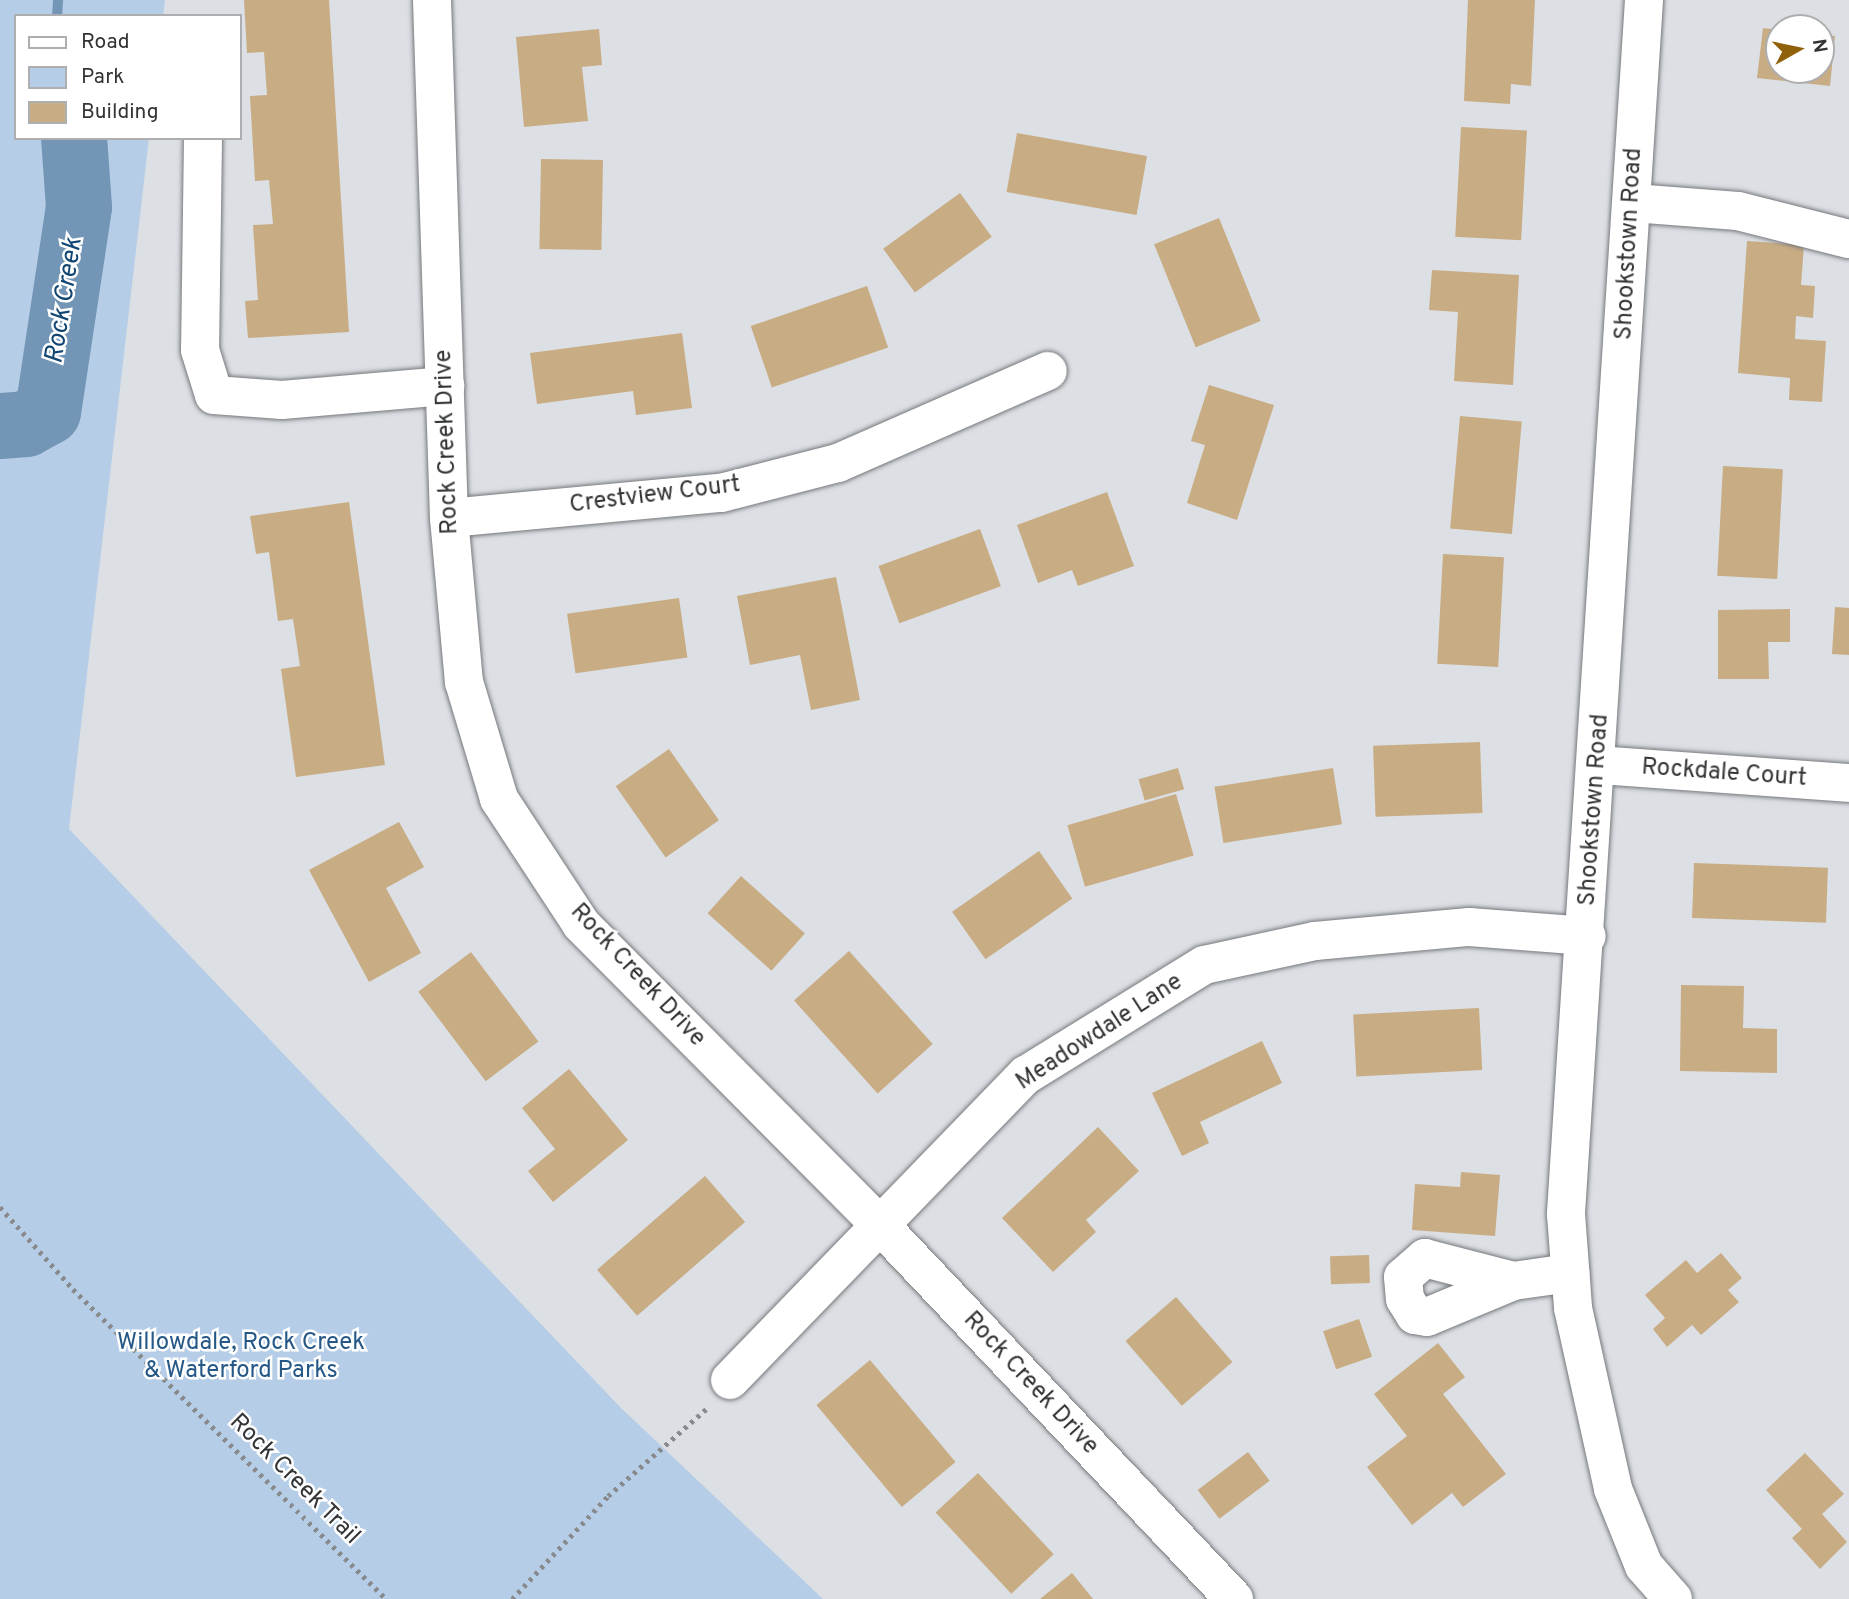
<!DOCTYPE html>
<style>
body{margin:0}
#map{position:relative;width:1849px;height:1599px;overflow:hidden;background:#dcdfe3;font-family:Overpass,sans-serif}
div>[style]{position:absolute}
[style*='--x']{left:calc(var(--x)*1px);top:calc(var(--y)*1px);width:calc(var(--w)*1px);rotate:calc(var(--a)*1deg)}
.green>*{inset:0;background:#b5cde6}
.stream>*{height:10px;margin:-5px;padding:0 5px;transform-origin:5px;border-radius:5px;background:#7395b6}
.river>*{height:66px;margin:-33px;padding:0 33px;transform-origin:33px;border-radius:33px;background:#7395b6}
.building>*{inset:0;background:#c8ac84;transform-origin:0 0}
.path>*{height:4.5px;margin-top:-2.25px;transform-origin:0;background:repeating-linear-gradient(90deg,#888a8d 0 3.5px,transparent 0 8.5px)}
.roads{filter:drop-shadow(0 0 2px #76797d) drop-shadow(0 0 2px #76797d)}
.minor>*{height:38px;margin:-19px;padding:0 19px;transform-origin:19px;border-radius:19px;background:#fff}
span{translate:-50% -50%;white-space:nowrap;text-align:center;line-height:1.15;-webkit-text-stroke:5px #fff;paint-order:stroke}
.street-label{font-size:24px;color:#333436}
.park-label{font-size:24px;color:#255886}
.water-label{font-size:26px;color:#114572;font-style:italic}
.legend{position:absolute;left:14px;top:14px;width:228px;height:126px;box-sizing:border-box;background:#fff;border:2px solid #adaeaf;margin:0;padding:9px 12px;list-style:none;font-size:21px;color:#333436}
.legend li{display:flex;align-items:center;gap:14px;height:35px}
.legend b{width:35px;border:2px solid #adaeaf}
.north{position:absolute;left:1765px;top:14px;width:70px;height:70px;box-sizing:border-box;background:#fff;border:2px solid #adaeaf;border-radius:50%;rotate:81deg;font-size:19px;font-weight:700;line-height:28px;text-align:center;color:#333436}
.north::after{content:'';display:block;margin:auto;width:24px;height:32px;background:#8f610a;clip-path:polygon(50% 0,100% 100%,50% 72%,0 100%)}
</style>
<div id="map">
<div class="green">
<i style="clip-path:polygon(0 0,165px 0,163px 16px,16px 16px,16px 138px,149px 138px,69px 829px,620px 1407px,823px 1599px,0 1599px)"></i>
</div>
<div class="stream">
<i style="--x:57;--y:16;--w:16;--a:-86"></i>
</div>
<div class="river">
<i style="--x:0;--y:426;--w:26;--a:-4"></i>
<i style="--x:26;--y:424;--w:25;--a:-29"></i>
<i style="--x:48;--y:412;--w:207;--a:-81.4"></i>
<i style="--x:79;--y:207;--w:69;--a:-94.1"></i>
</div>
<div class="building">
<i style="clip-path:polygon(244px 0,329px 0,349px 332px,248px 338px,245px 301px,258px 300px,253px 225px,273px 224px,269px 180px,255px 181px,250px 96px,267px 95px,264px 52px,247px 53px)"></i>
<i style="clip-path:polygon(1468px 0,1535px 0,1531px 86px,1511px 84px,1510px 104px,1464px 101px)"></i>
<i style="clip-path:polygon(1763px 28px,1779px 30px,1779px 70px,1821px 70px,1821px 35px,1835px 36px,1830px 86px,1757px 78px)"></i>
<i style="clip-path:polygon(599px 29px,602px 65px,582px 67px,588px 121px,524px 127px,516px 37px)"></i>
<i style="left:1461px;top:127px;width:66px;height:110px;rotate:3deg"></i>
<i style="left:1017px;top:133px;width:132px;height:60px;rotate:10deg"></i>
<i style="left:541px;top:159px;width:62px;height:90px;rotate:1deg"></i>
<i style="left:960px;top:193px;width:54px;height:95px;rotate:54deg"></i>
<i style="left:1219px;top:218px;width:111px;height:70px;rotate:68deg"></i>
<i style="clip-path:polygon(1747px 241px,1804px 245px,1801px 285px,1815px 286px,1813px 318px,1796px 316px,1795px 339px,1826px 341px,1822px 402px,1789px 400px,1790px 378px,1738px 373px)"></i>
<i style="clip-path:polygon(1432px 270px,1519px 275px,1513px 385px,1454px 381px,1458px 312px,1429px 310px)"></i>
<i style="left:867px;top:286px;width:65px;height:123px;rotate:71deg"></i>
<i style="clip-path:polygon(682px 333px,692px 408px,636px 415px,633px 391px,537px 404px,530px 353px)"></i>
<i style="clip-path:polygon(1209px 385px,1274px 405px,1237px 520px,1187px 503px,1205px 445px,1191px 441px)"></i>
<i style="left:1460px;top:416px;width:62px;height:113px;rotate:5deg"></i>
<i style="left:1723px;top:466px;width:60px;height:110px;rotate:3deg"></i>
<i style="clip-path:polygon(1107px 492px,1134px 566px,1078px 586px,1072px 570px,1038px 583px,1017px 525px)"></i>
<i style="clip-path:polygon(349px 502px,385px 765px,296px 777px,281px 669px,300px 666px,293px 619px,278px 621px,269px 552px,256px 554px,250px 516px)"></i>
<i style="left:980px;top:529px;width:61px;height:108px;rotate:70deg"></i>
<i style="left:1443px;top:554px;width:61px;height:110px;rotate:3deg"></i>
<i style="clip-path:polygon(836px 577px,860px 700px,811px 710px,800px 655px,750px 665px,737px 596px)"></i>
<i style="left:679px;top:598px;width:60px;height:113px;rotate:82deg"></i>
<i style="clip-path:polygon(1835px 607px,1849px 608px,1849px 655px,1832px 654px)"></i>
<i style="clip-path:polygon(1790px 609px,1790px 642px,1768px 642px,1769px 679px,1718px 679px,1718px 610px)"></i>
<i style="left:1480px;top:742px;width:71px;height:107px;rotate:88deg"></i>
<i style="left:669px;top:749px;width:87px;height:65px;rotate:55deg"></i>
<i style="left:1178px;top:768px;width:22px;height:41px;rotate:74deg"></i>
<i style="left:1333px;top:768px;width:57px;height:120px;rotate:81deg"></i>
<i style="left:1176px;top:794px;width:64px;height:113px;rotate:74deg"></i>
<i style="clip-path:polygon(399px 822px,424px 867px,386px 888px,421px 953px,369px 982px,309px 870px)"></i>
<i style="left:1039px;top:851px;width:58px;height:106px;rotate:55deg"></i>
<i style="left:1694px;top:863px;width:134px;height:55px;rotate:2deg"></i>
<i style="left:741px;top:876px;width:86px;height:50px;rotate:42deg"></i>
<i style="left:849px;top:951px;width:125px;height:74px;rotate:48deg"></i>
<i style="left:471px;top:952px;width:112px;height:66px;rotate:53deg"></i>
<i style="clip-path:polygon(1681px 985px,1744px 986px,1743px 1028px,1777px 1029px,1777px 1073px,1680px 1071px)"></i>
<i style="left:1479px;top:1008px;width:62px;height:126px;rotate:87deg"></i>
<i style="clip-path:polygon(1262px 1041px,1282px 1083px,1200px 1122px,1209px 1143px,1182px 1156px,1152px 1093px)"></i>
<i style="clip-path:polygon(569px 1069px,628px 1140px,553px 1202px,528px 1171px,555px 1149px,522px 1108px)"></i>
<i style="clip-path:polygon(1098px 1127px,1139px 1171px,1086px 1220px,1096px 1232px,1053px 1272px,1002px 1218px)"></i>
<i style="clip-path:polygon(1461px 1172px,1500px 1175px,1495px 1236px,1412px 1230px,1415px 1184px,1460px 1187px)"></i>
<i style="left:705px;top:1176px;width:61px;height:143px;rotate:49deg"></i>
<i style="clip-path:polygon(1721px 1253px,1742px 1278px,1728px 1290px,1739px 1302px,1701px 1335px,1692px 1325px,1667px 1347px,1653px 1329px,1665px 1318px,1645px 1295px,1686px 1260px,1697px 1273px)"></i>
<i style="left:1369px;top:1255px;width:28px;height:39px;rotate:88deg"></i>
<i style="left:1176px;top:1297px;width:86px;height:67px;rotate:49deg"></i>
<i style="left:1359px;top:1319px;width:40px;height:38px;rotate:71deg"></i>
<i style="clip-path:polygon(1438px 1343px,1465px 1377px,1443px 1394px,1506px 1474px,1463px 1507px,1452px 1493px,1412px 1525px,1367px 1467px,1407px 1436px,1374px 1394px)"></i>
<i style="left:870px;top:1360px;width:133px;height:70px;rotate:50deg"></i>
<i style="left:1248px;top:1452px;width:36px;height:63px;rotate:53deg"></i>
<i style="clip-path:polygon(1805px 1453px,1844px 1494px,1822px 1514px,1847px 1542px,1820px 1569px,1792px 1538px,1802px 1529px,1766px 1490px)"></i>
<i style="left:978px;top:1473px;width:111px;height:58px;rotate:47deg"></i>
<i style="clip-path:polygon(1072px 1573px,1093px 1599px,1040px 1599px)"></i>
</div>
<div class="path">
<i style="--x:0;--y:1207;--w:110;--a:48.3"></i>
<i style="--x:73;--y:1289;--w:441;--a:44.7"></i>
<i style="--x:512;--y:1599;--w:141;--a:-47"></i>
<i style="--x:608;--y:1496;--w:132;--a:-41.6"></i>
</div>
<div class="roads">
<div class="minor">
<i style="--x:432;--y:0;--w:518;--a:88.12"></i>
<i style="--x:449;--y:518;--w:165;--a:84.8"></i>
<i style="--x:464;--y:682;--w:122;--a:73.3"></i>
<i style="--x:499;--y:799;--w:149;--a:56.7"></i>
<i style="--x:581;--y:924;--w:424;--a:45.2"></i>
<i style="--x:880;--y:1225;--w:515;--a:46.57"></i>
<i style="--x:1644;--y:0;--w:1217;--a:93.68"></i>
<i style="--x:1566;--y:1214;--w:94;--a:85.7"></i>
<i style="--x:1573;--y:1308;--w:185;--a:77.5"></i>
<i style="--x:1613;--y:1489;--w:83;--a:68.1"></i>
<i style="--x:1644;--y:1566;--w:44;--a:48.7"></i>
<i style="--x:203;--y:138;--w:212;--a:90.8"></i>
<i style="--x:200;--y:350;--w:47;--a:72.7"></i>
<i style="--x:214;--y:395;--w:68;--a:4.2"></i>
<i style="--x:282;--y:400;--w:164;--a:-4.9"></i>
<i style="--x:1633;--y:203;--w:105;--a:4.4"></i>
<i style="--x:1738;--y:211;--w:114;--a:14.2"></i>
<i style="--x:449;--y:518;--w:273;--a:-5.3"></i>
<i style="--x:721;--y:493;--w:121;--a:-14.4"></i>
<i style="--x:838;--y:463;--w:229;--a:-23.7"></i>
<i style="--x:1598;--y:765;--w:252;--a:4.1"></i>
<i style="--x:1513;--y:1281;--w:91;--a:-165.4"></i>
<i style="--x:1425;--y:1258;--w:29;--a:139"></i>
<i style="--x:1403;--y:1277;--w:22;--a:85"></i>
<i style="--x:1405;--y:1299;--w:19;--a:58"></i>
<i style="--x:1415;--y:1315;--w:12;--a:9"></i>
<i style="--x:1427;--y:1317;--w:93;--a:-22.7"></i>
<i style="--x:1513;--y:1281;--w:58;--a:-8"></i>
<i style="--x:730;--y:1380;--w:425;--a:-45.9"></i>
<i style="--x:1026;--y:1075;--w:209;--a:-31.7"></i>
<i style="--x:1204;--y:965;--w:114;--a:-12.2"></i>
<i style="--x:1315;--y:941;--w:155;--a:-5.2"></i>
<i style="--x:1469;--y:927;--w:118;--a:4.4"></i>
</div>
</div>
<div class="street-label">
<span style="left:1630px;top:244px;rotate:-87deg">Shookstown Road</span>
<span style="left:448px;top:442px;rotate:-92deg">Rock Creek Drive</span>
<span style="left:655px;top:496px;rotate:-7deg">Crestview Court</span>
<span style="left:1724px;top:774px;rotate:4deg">Rockdale Court</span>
<span style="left:1595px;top:810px;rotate:-86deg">Shookstown Road</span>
<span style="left:637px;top:976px;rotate:47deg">Rock Creek Drive</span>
<span style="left:1100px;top:1033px;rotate:-33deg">Meadowdale Lane</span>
<span style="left:1030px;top:1384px;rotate:47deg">Rock Creek Drive</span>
<span style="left:294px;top:1480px;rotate:45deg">Rock Creek Trail</span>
</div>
<div class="park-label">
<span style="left:241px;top:1358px">Willowdale, Rock Creek<br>&amp; Waterford Parks</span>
</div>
<div class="water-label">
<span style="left:65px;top:301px;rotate:-81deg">Rock Creek</span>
</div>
<ul class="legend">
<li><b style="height:9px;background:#fff"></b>Road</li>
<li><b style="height:19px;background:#b5cde6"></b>Park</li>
<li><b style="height:19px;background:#c8ac84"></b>Building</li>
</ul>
<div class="north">N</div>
</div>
